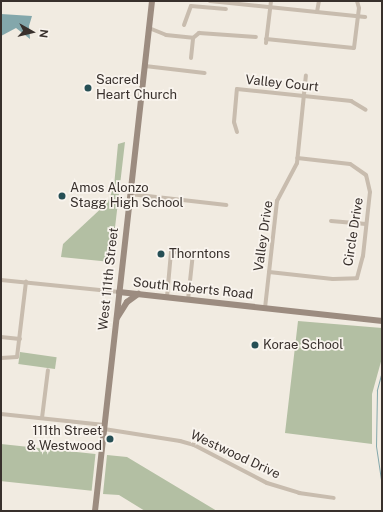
<!DOCTYPE html>
<style>
body{margin:0}
#map{position:relative;width:383px;height:512px;overflow:hidden;background:#f1ebe1;font-family:"Public Sans",sans-serif}
div>[style]{position:absolute}
[style*='--x']{left:calc(var(--x)*1px);top:calc(var(--y)*1px);width:calc(var(--w)*1px);rotate:calc(var(--a)*1deg)}
.green>*{inset:0;background:#b3bfa3;transform-origin:0 0}
.water>*{inset:0;background:#83a7ab}
.stream>*{height:1px;margin:-0.5px;padding:0 0.5px;transform-origin:0.5px;border-radius:0.5px;background:#83a7ab}
.street>*{height:4px;margin:-2px;padding:0 2px;transform-origin:2px;border-radius:2px;background:#c8bcae}
.secondary>*{height:6px;margin:-3px;padding:0 3px;transform-origin:3px;border-radius:3px;background:#9c8c80}
.dots>*{width:11px;height:11px;translate:-50% -50%;box-sizing:border-box;border:2px solid #f9f4ee;border-radius:50%}
span{translate:-50% -50%;white-space:nowrap;text-align:center;line-height:1.15;-webkit-text-stroke:3.5px #f9f4ee;paint-order:stroke}
.poi-label{font-size:13px;color:#38302c}
.left{translate:0 -50%;text-align:left}
.right{translate:-100% -50%;text-align:right}
.street-label{font-size:13px;color:#38302c}
.frame{position:absolute;inset:0;border:2px solid #38302c;pointer-events:none}
.north{position:absolute;left:12px;top:12px;width:40px;height:40px;-webkit-text-stroke:3px #f9f4ee;paint-order:stroke;rotate:98deg;font-size:11px;font-weight:700;line-height:16px;text-align:center;color:#38302c}
.north::after{content:'';display:block;margin:auto;width:14px;height:18px;background:#38302c;clip-path:polygon(50% 0,100% 100%,50% 72%,0 100%)}
</style>
<div id="map">
<div class="green">
<i style="clip-path:polygon(125px 142px,111px 262px,61px 257px,63px 244px,108px 202px,114px 186px,118px 144px)"></i>
<i style="clip-path:polygon(298px 321px,382px 328px,382px 358px,372px 394px,372px 444px,285px 433px)"></i>
<i style="left:20px;top:352px;width:37px;height:12px;rotate:8deg"></i>
<i style="left:1px;top:444px;width:95px;height:37px;rotate:6deg"></i>
<i style="clip-path:polygon(107px 455px,127px 457px,217px 511px,145px 511px,119px 495px,103px 494px)"></i>
</div>
<div class="water">
<i style="clip-path:polygon(1px 14px,32px 16px,29px 26px,30px 39px,16px 28px,1px 36px)"></i>
</div>
<div class="stream">
<i style="--x:382;--y:371;--w:20;--a:105"></i>
<i style="--x:377;--y:390;--w:56;--a:91"></i>
<i style="--x:376;--y:446;--w:40;--a:81.5"></i>
</div>
<div class="street">
<i style="--x:210;--y:1;--w:156;--a:5.9"></i>
<i style="--x:317;--y:12;--w:11;--a:-80"></i>
<i style="--x:184;--y:25;--w:20;--a:-70"></i>
<i style="--x:191;--y:6;--w:35;--a:5"></i>
<i style="--x:149;--y:28;--w:18;--a:22"></i>
<i style="--x:166;--y:35;--w:27;--a:6"></i>
<i style="--x:193;--y:38;--w:8;--a:-40"></i>
<i style="--x:199;--y:33;--w:57;--a:4"></i>
<i style="--x:266;--y:39;--w:88;--a:5.8"></i>
<i style="--x:354;--y:48;--w:40;--a:-82.9"></i>
<i style="--x:359;--y:8;--w:7;--a:-106"></i>
<i style="--x:266;--y:43;--w:42;--a:-83.2"></i>
<i style="--x:191;--y:58;--w:20;--a:-84"></i>
<i style="--x:145;--y:66;--w:60;--a:6.7"></i>
<i style="--x:237;--y:132;--w:10;--a:-107"></i>
<i style="--x:234;--y:122;--w:33;--a:-85"></i>
<i style="--x:237;--y:89;--w:115;--a:6"></i>
<i style="--x:351;--y:101;--w:17;--a:31"></i>
<i style="--x:130;--y:194;--w:97;--a:6.5"></i>
<i style="--x:331;--y:221;--w:35;--a:5"></i>
<i style="--x:269;--y:272;--w:64;--a:6.2"></i>
<i style="--x:333;--y:279;--w:24;--a:-2"></i>
<i style="--x:357;--y:278;--w:23;--a:-75"></i>
<i style="--x:363;--y:256;--w:64;--a:-83.8"></i>
<i style="--x:370;--y:192;--w:17;--a:-103"></i>
<i style="--x:366;--y:175;--w:19;--a:-145"></i>
<i style="--x:350;--y:164;--w:53;--a:-173.5"></i>
<i style="--x:1;--y:280;--w:119;--a:5.8"></i>
<i style="--x:167;--y:297;--w:45;--a:-84.9"></i>
<i style="--x:171;--y:252;--w:22;--a:3"></i>
<i style="--x:193;--y:253;--w:47;--a:96.1"></i>
<i style="--x:265;--y:308;--w:108;--a:-83.6"></i>
<i style="--x:277;--y:201;--w:43;--a:-62.2"></i>
<i style="--x:297;--y:163;--w:88;--a:-84.2"></i>
<i style="--x:1;--y:337;--w:19;--a:6"></i>
<i style="--x:1;--y:358;--w:16;--a:-4"></i>
<i style="--x:17;--y:357;--w:76;--a:-83.2"></i>
<i style="--x:1;--y:414;--w:104;--a:6.1"></i>
<i style="--x:42;--y:418;--w:48;--a:-82.9"></i>
<i style="--x:104;--y:429;--w:77;--a:9"></i>
<i style="--x:180;--y:441;--w:15;--a:16"></i>
<i style="--x:194;--y:445;--w:82;--a:27.5"></i>
<i style="--x:267;--y:483;--w:34;--a:17"></i>
<i style="--x:299;--y:493;--w:35;--a:8"></i>
</div>
<div class="secondary">
<i style="--x:119;--y:292;--w:265;--a:6.3"></i>
<i style="--x:117;--y:318;--w:19;--a:-58"></i>
<i style="--x:127;--y:302;--w:14;--a:-36"></i>
<i style="--x:95;--y:511;--w:513;--a:-83.62"></i>
</div>
<div class="dots">
<i style="left:88px;top:88px;background:#264f55"></i>
<i style="left:62px;top:196px;background:#264f55"></i>
<i style="left:161px;top:254px;background:#264f55"></i>
<i style="left:255px;top:345px;background:#264f55"></i>
<i style="left:110px;top:439px;background:#264f55"></i>
</div>
<div class="poi-label">
<span class="left" style="left:96px;top:88px">Sacred<br>Heart Church</span>
<span class="left" style="left:70px;top:196px">Amos Alonzo<br>Stagg High School</span>
<span class="left" style="left:169px;top:254px">Thorntons</span>
<span class="left" style="left:263px;top:345px">Korae School</span>
<span class="right" style="left:102px;top:439px">111th Street<br>&amp; Westwood</span>
</div>
<div class="street-label">
<span style="left:282px;top:84px;rotate:6deg">Valley Court</span>
<span style="left:354px;top:232px;rotate:-81deg">Circle Drive</span>
<span style="left:264px;top:236px;rotate:-82deg">Valley Drive</span>
<span style="left:109px;top:279px;rotate:-84deg">West 111th Street</span>
<span style="left:193px;top:289px;rotate:6deg">South Roberts Road</span>
<span style="left:235px;top:455px;rotate:25deg">Westwood Drive</span>
</div>
<div class="frame"></div>
<div class="north">N</div>
</div>
